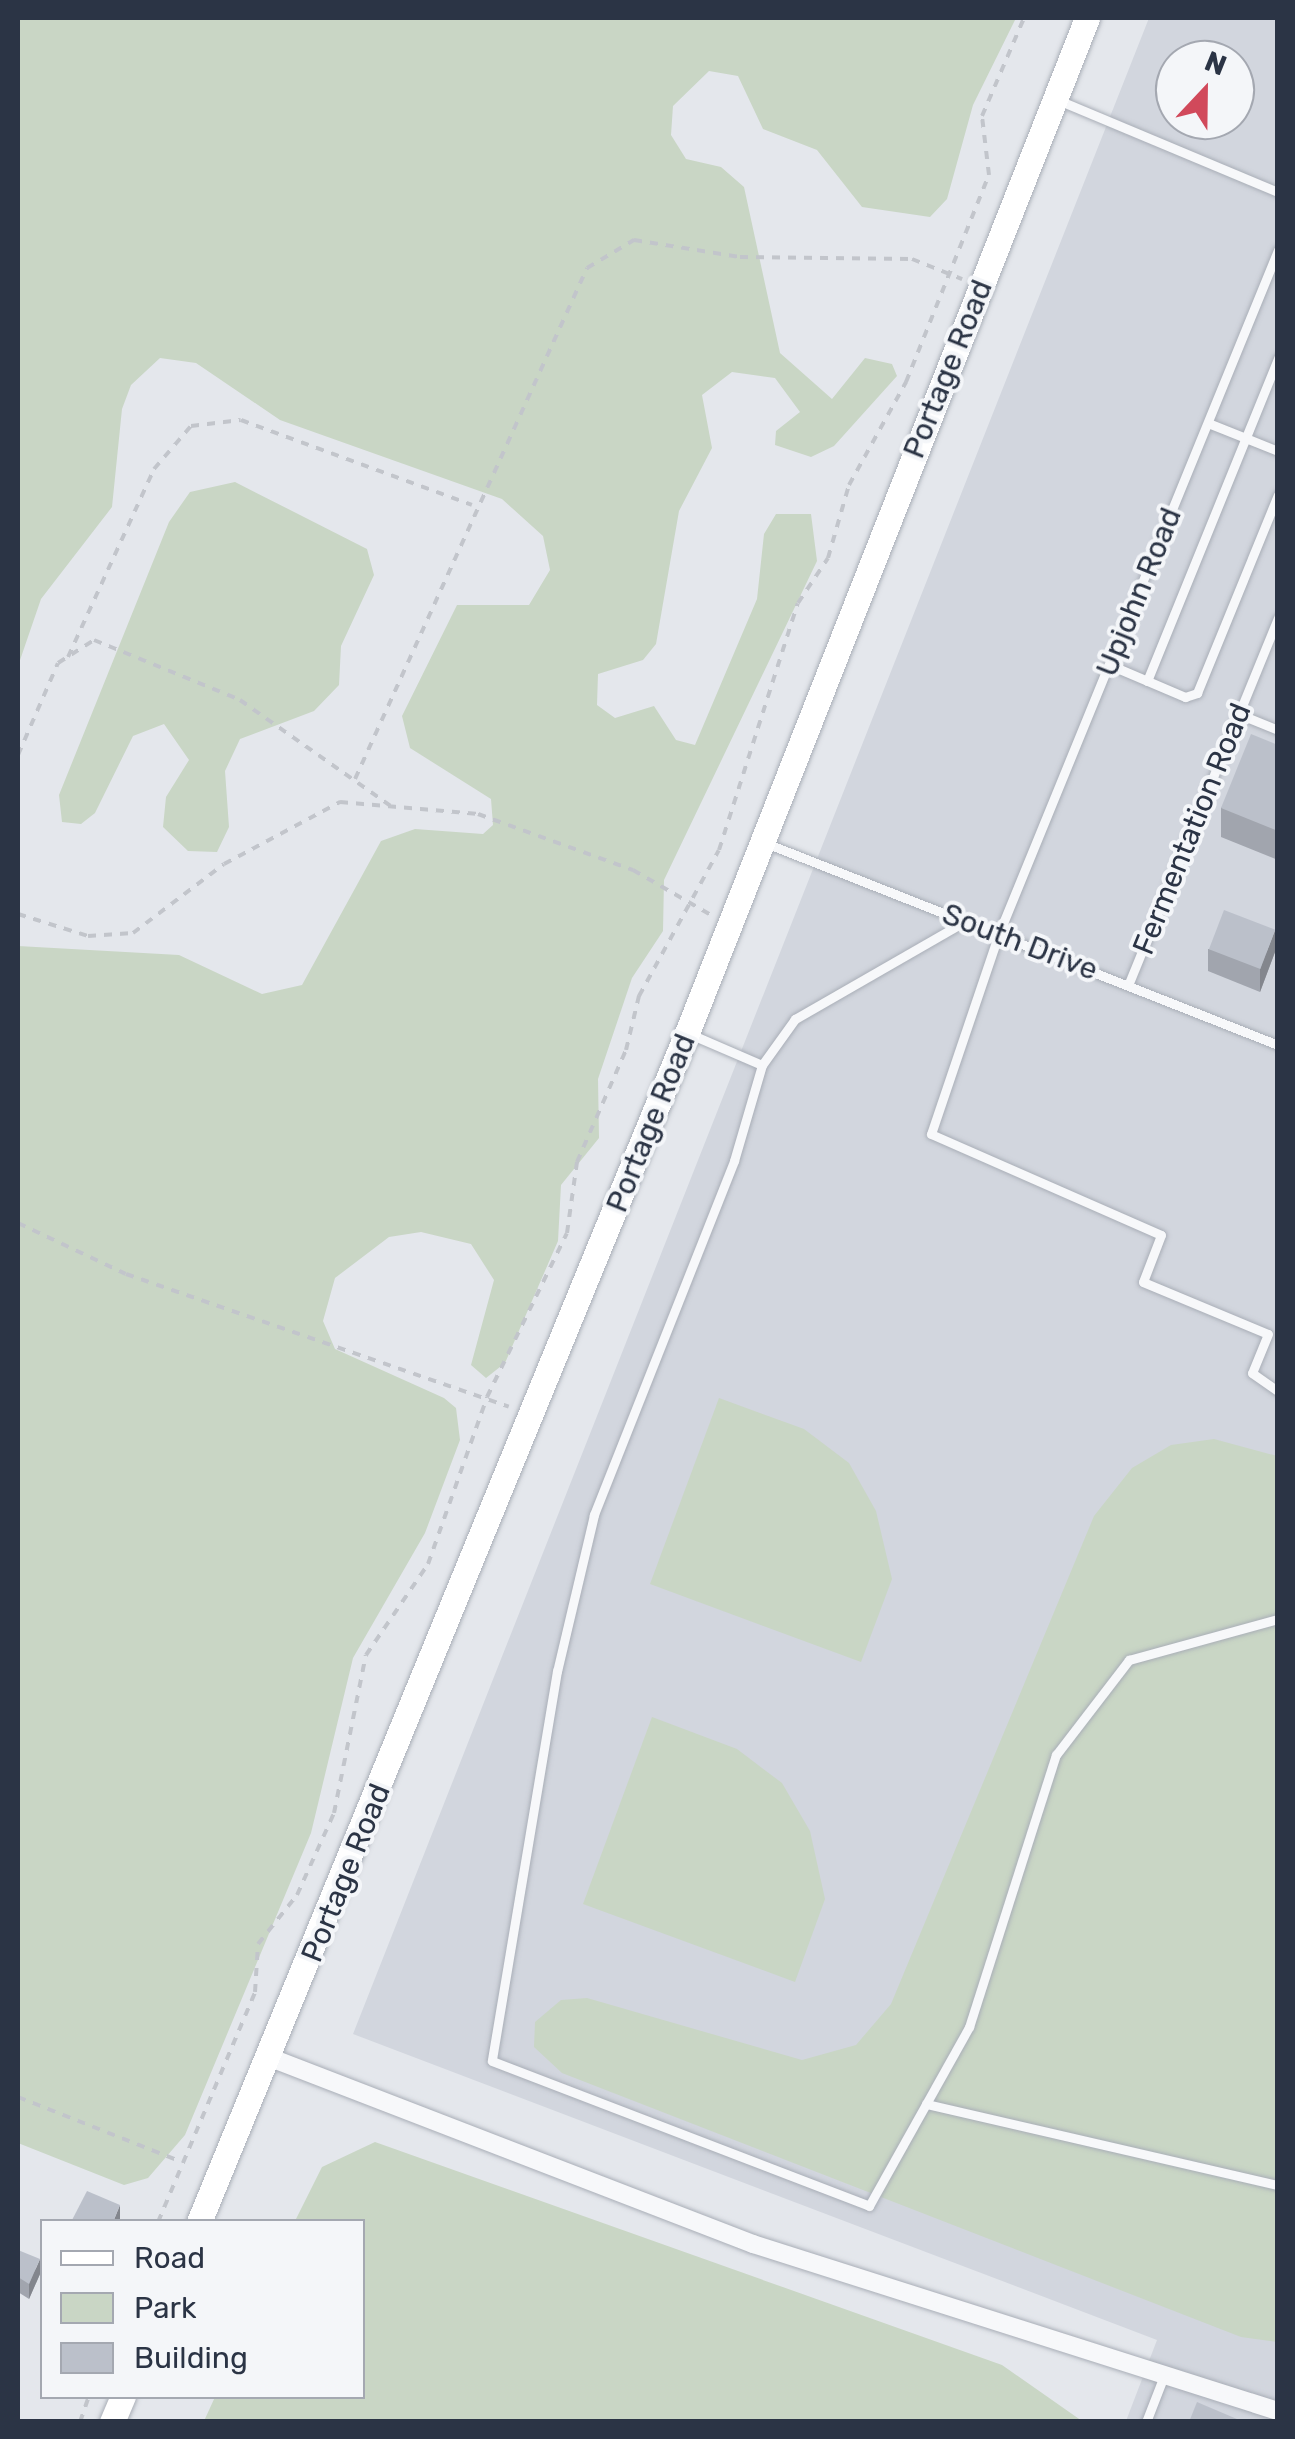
<!DOCTYPE html>
<style>
body{margin:0}
#map{position:relative;width:1295px;height:2439px;overflow:hidden;background:#e4e7ec;font-family:Rubik,sans-serif}
div>[style]{position:absolute}
[style*='--x']{left:calc(var(--x)*1px);top:calc(var(--y)*1px);width:calc(var(--w)*1px);rotate:calc(var(--a)*1deg)}
.built>*{inset:0;background:#d2d6de}
.green>*{inset:0;background:#c9d6c5}
.path>*{height:4px;margin-top:-2px;transform-origin:0;background:repeating-linear-gradient(90deg,#c2c5cb 0 8px,transparent 0 16px)}
.roads{filter:drop-shadow(0 0 2px #a9aeb7) drop-shadow(0 0 2px #a9aeb7)}
.lane>*{height:9px;margin:-4.5px;padding:0 4.5px;transform-origin:4.5px;border-radius:4.5px;background:#f7f8fa}
.street>*{height:18px;margin:-9px;padding:0 9px;transform-origin:9px;border-radius:9px;background:#f7f8fa}
.secondary>*{height:25px;margin:-12.5px;padding:0 12.5px;transform-origin:12.5px;border-radius:12.5px;background:#fff}
.wall>*{inset:0;background:#a1a5ae}
.shaded-wall>*{inset:0;background:#83868d}
.building>*{inset:0;background:#bbc0ca;transform-origin:0 0}
span{translate:-50% -50%;white-space:nowrap;text-align:center;line-height:1.15;-webkit-text-stroke:8px #f4f6f9;paint-order:stroke}
.street-label{font-size:30px;color:#2b3445}
.frame{position:absolute;inset:0;border:20px solid #2b3445;pointer-events:none}
.legend{position:absolute;left:40px;top:2219px;width:325px;height:180px;box-sizing:border-box;background:#f4f6f9;border:2px solid #a4a8b1;margin:0;padding:12px 18px;list-style:none;font-size:30px;color:#2b3445}
.legend li{display:flex;align-items:center;gap:20px;height:50px}
.legend b{width:50px;border:2px solid #a4a8b1}
.north{position:absolute;left:1155px;top:40px;width:100px;height:100px;box-sizing:border-box;background:#f4f6f9;border:2px solid #a4a8b1;border-radius:50%;rotate:22deg;font-size:28px;font-weight:700;line-height:40px;text-align:center;color:#2b3445}
.north::after{content:'';display:block;margin:auto;width:35px;height:45px;background:#d1495b;clip-path:polygon(50% 0,100% 100%,50% 72%,0 100%)}
</style>
<div id="map">
<div class="built">
<i style="clip-path:polygon(evenodd,1149px 18px,1277px 18px,1277px 2421px,1126px 2421px,1157px 2340px,353px 2034px,1149px 18px,1175px 60px,1235px 60px,1235px 120px,1175px 120px,1175px 60px)"></i>
</div>
<div class="green">
<i style="clip-path:polygon(18px 18px,1016px 18px,973px 105px,947px 199px,930px 217px,862px 207px,817px 150px,763px 129px,738px 76px,709px 71px,673px 106px,671px 135px,686px 159px,721px 167px,744px 187px,780px 353px,832px 399px,865px 358px,892px 364px,897px 376px,834px 446px,811px 457px,775px 445px,776px 431px,800px 412px,775px 378px,732px 372px,702px 395px,712px 448px,679px 511px,656px 644px,643px 660px,598px 674px,597px 705px,615px 718px,654px 706px,676px 740px,695px 745px,757px 599px,764px 534px,776px 514px,811px 514px,817px 561px,664px 880px,663px 931px,632px 978px,598px 1079px,599px 1138px,561px 1185px,558px 1241px,505px 1363px,486px 1378px,471px 1365px,494px 1280px,471px 1244px,421px 1232px,389px 1237px,335px 1278px,323px 1321px,335px 1349px,444px 1398px,456px 1408px,460px 1440px,425px 1533px,353px 1658px,311px 1833px,185px 2135px,148px 2178px,124px 2185px,18px 2143px,18px 946px,179px 955px,262px 994px,302px 985px,381px 841px,415px 829px,483px 834px,493px 825px,491px 799px,410px 748px,402px 716px,457px 605px,529px 605px,550px 570px,543px 536px,502px 499px,280px 420px,196px 363px,160px 358px,131px 385px,122px 409px,112px 507px,41px 599px,18px 666px)"></i>
<i style="clip-path:polygon(235px 482px,367px 549px,374px 575px,341px 646px,339px 685px,314px 711px,240px 739px,225px 771px,229px 827px,217px 852px,188px 851px,163px 827px,166px 797px,189px 760px,164px 724px,133px 736px,95px 813px,81px 824px,62px 822px,59px 795px,169px 522px,190px 492px)"></i>
<i style="clip-path:polygon(719px 1398px,804px 1429px,849px 1463px,876px 1511px,892px 1579px,861px 1662px,650px 1584px)"></i>
<i style="clip-path:polygon(1214px 1439px,1277px 1456px,1277px 2342px,1241px 2337px,562px 2073px,534px 2047px,535px 2022px,561px 2000px,587px 1998px,802px 2060px,856px 2045px,891px 2004px,1094px 1516px,1132px 1468px,1171px 1445px)"></i>
<i style="clip-path:polygon(652px 1717px,737px 1749px,782px 1783px,810px 1831px,825px 1899px,795px 1982px,583px 1904px)"></i>
<i style="clip-path:polygon(375px 2142px,1002px 2365px,1082px 2421px,204px 2421px,215px 2397px,362px 2396px,362px 2222px,295px 2221px,322px 2167px)"></i>
</div>
<div class="path">
<i style="--x:68;--y:657;--w:207;--a:-65.4"></i>
<i style="--x:154;--y:469;--w:57;--a:-49.3"></i>
<i style="--x:191;--y:426;--w:50;--a:-6.8"></i>
<i style="--x:241;--y:420;--w:246;--a:20.2"></i>
<i style="--x:18;--y:755;--w:100;--a:-66.5"></i>
<i style="--x:58;--y:663;--w:43;--a:-32.6"></i>
<i style="--x:94;--y:640;--w:158;--a:22.3"></i>
<i style="--x:240;--y:700;--w:184;--a:35.1"></i>
<i style="--x:355;--y:779;--w:561;--a:-65.58"></i>
<i style="--x:587;--y:268;--w:55;--a:-30.8"></i>
<i style="--x:634;--y:240;--w:107;--a:9.1"></i>
<i style="--x:740;--y:257;--w:172;--a:0.7"></i>
<i style="--x:912;--y:259;--w:54;--a:21.8"></i>
<i style="--x:18;--y:914;--w:73;--a:17.4"></i>
<i style="--x:88;--y:936;--w:45;--a:-3.8"></i>
<i style="--x:133;--y:933;--w:114;--a:-37.2"></i>
<i style="--x:224;--y:864;--w:132;--a:-28.1"></i>
<i style="--x:340;--y:802;--w:139;--a:5"></i>
<i style="--x:478;--y:814;--w:165;--a:19.9"></i>
<i style="--x:633;--y:870;--w:90;--a:30"></i>
<i style="--x:18;--y:1223;--w:119;--a:25.3"></i>
<i style="--x:126;--y:1274;--w:405;--a:19.1"></i>
<i style="--x:18;--y:2097;--w:176;--a:21.6"></i>
<i style="--x:158;--y:2222;--w:250;--a:-67.1"></i>
<i style="--x:255;--y:1992;--w:48;--a:-86.4"></i>
<i style="--x:258;--y:1944;--w:63;--a:-51.5"></i>
<i style="--x:297;--y:1895;--w:90;--a:-65.7"></i>
<i style="--x:334;--y:1813;--w:161;--a:-78.6"></i>
<i style="--x:366;--y:1655;--w:110;--a:-55.7"></i>
<i style="--x:428;--y:1564;--w:177;--a:-70.5"></i>
<i style="--x:487;--y:1397;--w:182;--a:-64"></i>
<i style="--x:567;--y:1233;--w:72;--a:-82"></i>
<i style="--x:577;--y:1162;--w:122;--a:-66.4"></i>
<i style="--x:626;--y:1050;--w:56;--a:-76.5"></i>
<i style="--x:639;--y:996;--w:166;--a:-61.3"></i>
<i style="--x:719;--y:850;--w:259;--a:-72.3"></i>
<i style="--x:798;--y:603;--w:54;--a:-56.3"></i>
<i style="--x:828;--y:558;--w:76;--a:-74"></i>
<i style="--x:849;--y:485;--w:118;--a:-61"></i>
<i style="--x:906;--y:382;--w:223;--a:-68.2"></i>
<i style="--x:989;--y:175;--w:59;--a:-96.8"></i>
<i style="--x:982;--y:116;--w:107;--a:-66.8"></i>
<i style="--x:80;--y:2422;--w:28;--a:-71"></i>
</div>
<div class="roads">
<div class="lane">
<i style="--x:1058;--y:100;--w:238;--a:22.7"></i>
<i style="--x:1278;--y:250;--w:738;--a:112.22"></i>
<i style="--x:999;--y:933;--w:212;--a:108.7"></i>
<i style="--x:931;--y:1134;--w:251;--a:23.7"></i>
<i style="--x:1161;--y:1235;--w:50;--a:111"></i>
<i style="--x:1143;--y:1282;--w:135;--a:22.6"></i>
<i style="--x:1268;--y:1334;--w:42;--a:112.3"></i>
<i style="--x:1252;--y:1373;--w:32;--a:35"></i>
<i style="--x:1208;--y:423;--w:75;--a:21.8"></i>
<i style="--x:1110;--y:665;--w:82;--a:23.1"></i>
<i style="--x:1185;--y:697;--w:13;--a:-18"></i>
<i style="--x:1197;--y:693;--w:214;--a:-67.8"></i>
<i style="--x:1147;--y:681;--w:349;--a:-67.9"></i>
<i style="--x:1239;--y:714;--w:42;--a:22.3"></i>
<i style="--x:763;--y:842;--w:554;--a:21.51"></i>
<i style="--x:1129;--y:983;--w:394;--a:-67.8"></i>
<i style="--x:690;--y:1034;--w:78;--a:23.3"></i>
<i style="--x:762;--y:1065;--w:100;--a:106.3"></i>
<i style="--x:734;--y:1161;--w:381;--a:111.6"></i>
<i style="--x:594;--y:1515;--w:160;--a:103.3"></i>
<i style="--x:557;--y:1671;--w:395;--a:99.5"></i>
<i style="--x:492;--y:2061;--w:404;--a:21"></i>
<i style="--x:869;--y:2206;--w:205;--a:-60.8"></i>
<i style="--x:969;--y:2027;--w:286;--a:-72.3"></i>
<i style="--x:1056;--y:1755;--w:120;--a:-52.5"></i>
<i style="--x:1129;--y:1660;--w:155;--a:-15.4"></i>
<i style="--x:762;--y:1065;--w:57;--a:-54.3"></i>
<i style="--x:795;--y:1019;--w:195;--a:-29.9"></i>
<i style="--x:926;--y:2104;--w:361;--a:13"></i>
<i style="--x:1146;--y:2422;--w:53;--a:-68.8"></i>
</div>
<div class="street">
<i style="--x:271;--y:2058;--w:517;--a:21.1"></i>
<i style="--x:753;--y:2244;--w:551;--a:17.65"></i>
</div>
<div class="secondary">
<i style="--x:199;--y:2222;--w:1285;--a:-67.69"></i>
<i style="--x:687;--y:1033;--w:1091;--a:-68.49"></i>
<i style="--x:112;--y:2422;--w:28;--a:-67"></i>
</div>
</div>
<div class="wall">
<i style="clip-path:polygon(1278px 745px,1278px 860px,1221px 837px,1221px 808px)"></i>
<i style="clip-path:polygon(1208px 949px,1275px 952px,1260px 992px,1208px 971px)"></i>
<i style="clip-path:polygon(18px 2250px,40px 2274px,29px 2299px,18px 2292px)"></i>
</div>
<div class="shaded-wall">
<i style="clip-path:polygon(1275px 930px,1275px 952px,1260px 992px,1260px 969px)"></i>
<i style="clip-path:polygon(120px 2205px,120px 2222px,113px 2222px)"></i>
<i style="clip-path:polygon(40px 2259px,40px 2274px,29px 2299px,29px 2284px)"></i>
</div>
<div class="building">
<i style="clip-path:polygon(1251px 734px,1278px 745px,1278px 831px,1221px 808px)"></i>
<i style="left:1224px;top:910px;width:55px;height:42px;rotate:21deg"></i>
<i style="clip-path:polygon(87px 2191px,120px 2205px,113px 2222px,71px 2222px)"></i>
<i style="clip-path:polygon(18px 2250px,40px 2259px,29px 2284px,18px 2277px)"></i>
<i style="clip-path:polygon(1197px 2402px,1244px 2422px,1189px 2422px)"></i>
</div>
<div class="street-label">
<span style="left:948px;top:369px;rotate:-68deg">Portage Road</span>
<span style="left:1139px;top:592px;rotate:-68deg">Upjohn Road</span>
<span style="left:1192px;top:829px;rotate:-68deg">Fermentation Road</span>
<span style="left:1020px;top:942px;rotate:21deg">South Drive</span>
<span style="left:651px;top:1123px;rotate:-68deg">Portage Road</span>
<span style="left:346px;top:1873px;rotate:-68deg">Portage Road</span>
</div>
<div class="frame"></div>
<ul class="legend">
<li><b style="height:12px;background:#fff"></b>Road</li>
<li><b style="height:28px;background:#c9d6c5"></b>Park</li>
<li><b style="height:28px;background:#bbc0ca"></b>Building</li>
</ul>
<div class="north">N</div>
</div>
